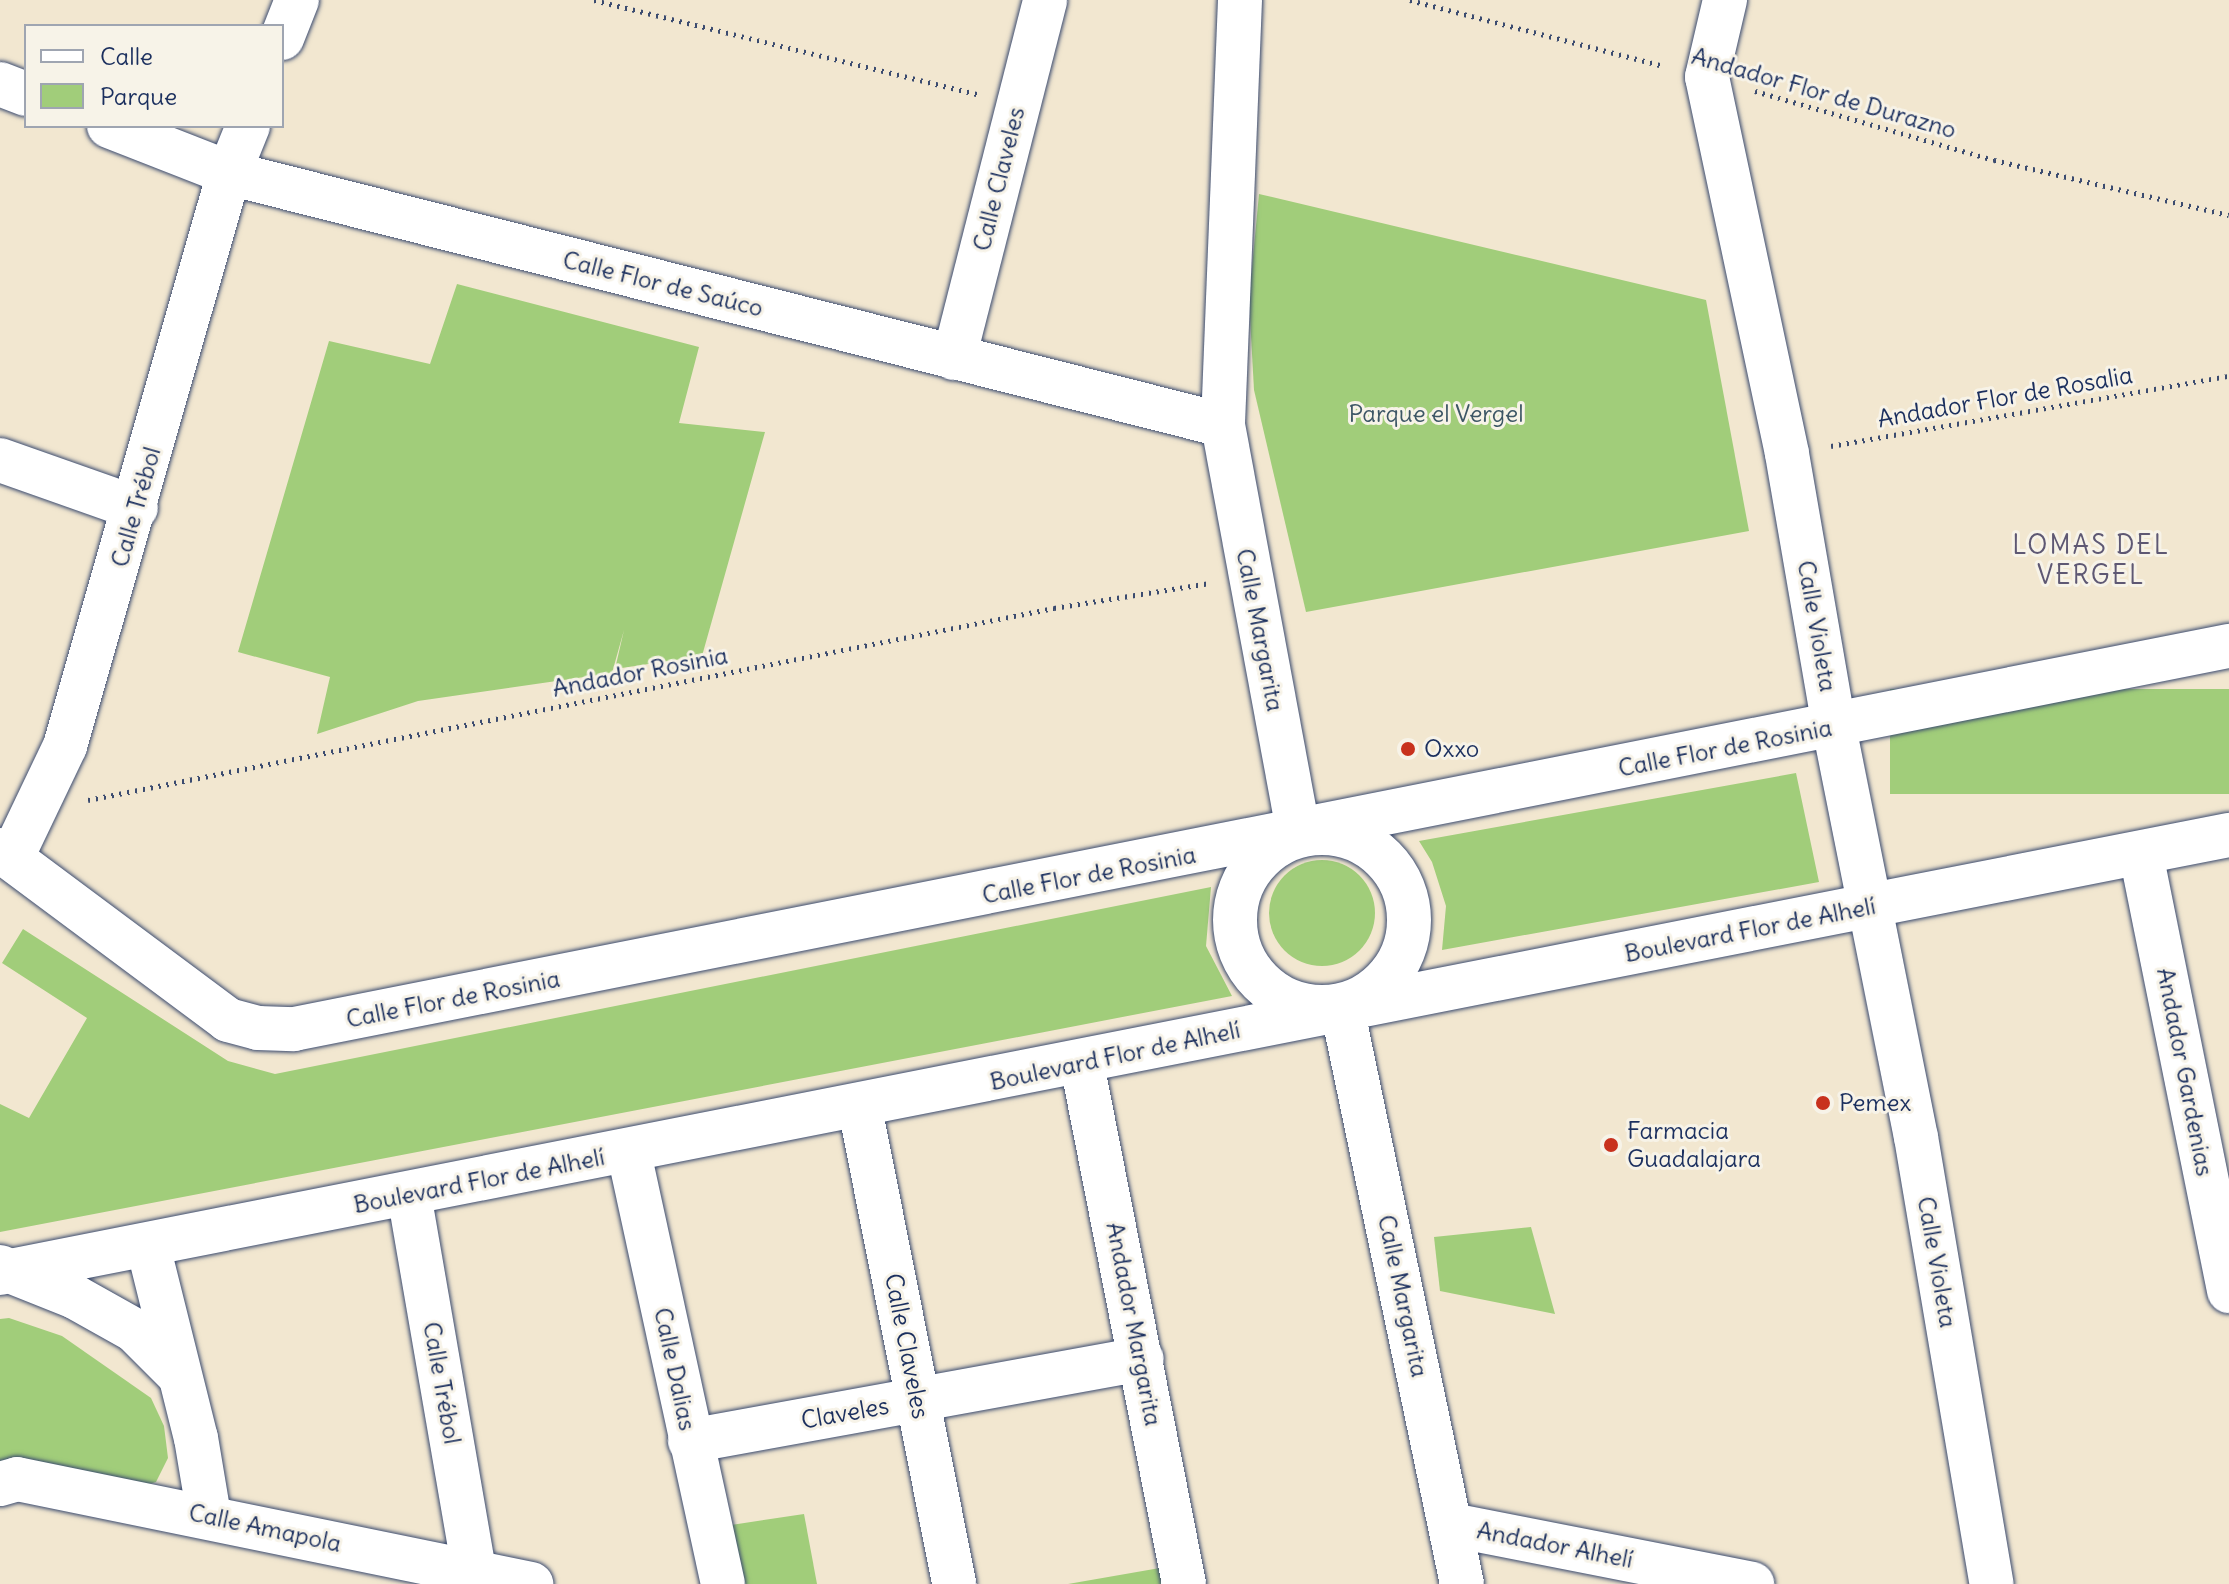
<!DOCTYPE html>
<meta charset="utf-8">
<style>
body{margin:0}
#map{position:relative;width:2229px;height:1584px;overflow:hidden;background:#f2e7d0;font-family:Delius,sans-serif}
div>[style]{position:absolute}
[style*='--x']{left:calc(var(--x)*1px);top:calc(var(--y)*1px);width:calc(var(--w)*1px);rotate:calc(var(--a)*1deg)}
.green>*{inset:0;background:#a1cd7a;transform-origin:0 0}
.round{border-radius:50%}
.path>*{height:5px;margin-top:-2.5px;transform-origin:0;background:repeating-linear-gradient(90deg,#3b4b6f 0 2px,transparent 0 8px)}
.roads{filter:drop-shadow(0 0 2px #3b4b6f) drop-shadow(0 0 2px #3b4b6f)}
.minor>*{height:44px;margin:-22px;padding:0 22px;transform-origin:22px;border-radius:22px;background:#fff}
.major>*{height:44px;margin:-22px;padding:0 22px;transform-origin:22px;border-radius:22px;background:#fff}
.major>.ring{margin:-22px;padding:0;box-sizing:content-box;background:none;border:44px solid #fff;border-radius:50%}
.dots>*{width:22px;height:22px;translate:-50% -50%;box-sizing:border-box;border:4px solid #f7f3e8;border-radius:50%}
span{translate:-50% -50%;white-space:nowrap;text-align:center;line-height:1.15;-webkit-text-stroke:6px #f7f3e8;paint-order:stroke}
.street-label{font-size:24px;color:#1b2f5e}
.park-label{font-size:24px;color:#3c5665}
.poi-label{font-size:24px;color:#1b2f5e}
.left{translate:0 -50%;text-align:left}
.neighbourhood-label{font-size:26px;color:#5e5873;letter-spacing:2px}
.legend{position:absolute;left:24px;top:24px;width:260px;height:104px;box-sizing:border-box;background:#f7f3e8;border:2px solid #9fa5b1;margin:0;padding:10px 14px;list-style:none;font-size:24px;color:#1b2f5e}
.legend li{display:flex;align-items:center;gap:16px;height:40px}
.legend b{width:40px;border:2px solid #9fa5b1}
</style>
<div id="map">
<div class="green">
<i style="clip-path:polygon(1259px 194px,1706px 300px,1749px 531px,1306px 612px,1254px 390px,1249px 299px)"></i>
<i style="clip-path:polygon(457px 284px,699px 347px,679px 423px,765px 432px,702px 656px,615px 669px,624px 630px,612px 673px,418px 701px,317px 734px,330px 677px,238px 652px,329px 341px,430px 364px)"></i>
<i style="left:2229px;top:689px;width:105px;height:339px;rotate:90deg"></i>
<i style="clip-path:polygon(1796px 773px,1819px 882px,1442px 950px,1446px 906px,1432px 862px,1419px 841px)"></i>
<i class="round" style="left:1269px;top:860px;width:106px;height:106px"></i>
<i style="clip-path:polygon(1211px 887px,1206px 946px,1232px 996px,0 1232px,0 1104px,29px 1118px,87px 1018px,2px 963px,23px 929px,228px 1061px,275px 1074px)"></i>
<i style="clip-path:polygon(1531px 1227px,1555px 1314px,1440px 1291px,1434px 1237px)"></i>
<i style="clip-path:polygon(9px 1318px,62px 1336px,151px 1398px,164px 1426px,168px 1458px,156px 1482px,136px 1488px,0 1461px,0 1319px)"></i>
<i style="clip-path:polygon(804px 1514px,817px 1584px,732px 1584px,718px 1527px)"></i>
<i style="clip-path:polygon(1177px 1565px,1180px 1584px,1068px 1584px)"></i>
</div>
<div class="path">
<i style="--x:594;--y:0;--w:395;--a:13.8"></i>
<i style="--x:1410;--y:0;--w:262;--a:14.6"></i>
<i style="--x:1755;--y:91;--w:249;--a:16.1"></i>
<i style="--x:1994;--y:160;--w:241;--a:13.2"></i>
<i style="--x:1831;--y:446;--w:404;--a:-10"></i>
<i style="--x:88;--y:800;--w:985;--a:-11.24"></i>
<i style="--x:1054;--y:608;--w:158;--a:-9.1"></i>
</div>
<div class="roads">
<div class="minor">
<i style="--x:1240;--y:0;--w:425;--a:92.3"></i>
<i style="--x:1223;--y:425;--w:416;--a:79.5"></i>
<i style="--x:1725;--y:0;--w:79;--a:103.2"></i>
<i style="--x:1707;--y:77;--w:385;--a:78"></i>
<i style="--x:1787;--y:454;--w:277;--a:80.2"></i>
<i style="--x:1834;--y:727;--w:418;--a:78.7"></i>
<i style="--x:1916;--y:1137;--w:453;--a:80.4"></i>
<i style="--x:282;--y:38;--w:41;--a:-68.5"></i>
<i style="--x:0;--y:84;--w:28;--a:21"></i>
<i style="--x:109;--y:126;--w:129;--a:21.4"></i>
<i style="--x:229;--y:173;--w:1025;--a:14.23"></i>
<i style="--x:954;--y:358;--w:369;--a:-75.7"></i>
<i style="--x:0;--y:460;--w:144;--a:19.4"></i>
<i style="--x:2141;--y:854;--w:446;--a:78.6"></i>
<i style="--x:13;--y:855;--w:121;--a:-64.5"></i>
<i style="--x:65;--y:746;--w:596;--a:-74.03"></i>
<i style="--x:229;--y:173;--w:51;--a:-68"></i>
<i style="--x:1342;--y:1008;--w:588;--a:78.23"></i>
<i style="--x:1082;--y:1064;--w:530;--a:78.9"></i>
<i style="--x:860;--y:1108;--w:485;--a:78.8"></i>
<i style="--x:629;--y:1153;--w:441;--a:77.7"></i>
<i style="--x:409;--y:1194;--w:384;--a:80.2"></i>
<i style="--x:148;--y:1246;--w:198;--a:76"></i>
<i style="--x:196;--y:1438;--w:79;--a:80.5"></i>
<i style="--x:0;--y:1267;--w:81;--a:21.8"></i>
<i style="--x:75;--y:1297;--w:68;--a:29.2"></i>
<i style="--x:134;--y:1330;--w:64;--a:45"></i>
<i style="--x:690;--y:1441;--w:459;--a:-10.3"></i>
<i style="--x:0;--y:1484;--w:18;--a:-16"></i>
<i style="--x:17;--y:1479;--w:525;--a:11.55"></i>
<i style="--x:1452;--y:1525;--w:306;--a:11.1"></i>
</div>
<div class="major">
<i class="ring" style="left:1235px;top:833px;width:130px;height:130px"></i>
<i style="--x:0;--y:850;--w:284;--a:36.7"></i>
<i style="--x:228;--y:1020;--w:31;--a:15"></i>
<i style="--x:258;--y:1028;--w:36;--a:2"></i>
<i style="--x:294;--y:1029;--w:1973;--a:-11.2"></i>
<i style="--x:0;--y:1273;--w:2272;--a:-11.12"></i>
</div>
</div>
<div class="dots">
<i style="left:1408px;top:749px;background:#c8321e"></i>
<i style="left:1823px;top:1103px;background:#c8321e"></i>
<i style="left:1611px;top:1145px;background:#c8321e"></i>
</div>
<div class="street-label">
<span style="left:1824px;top:93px;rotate:16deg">Andador Flor de Durazno</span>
<span style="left:999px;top:179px;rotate:-76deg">Calle Claveles</span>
<span style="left:663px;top:284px;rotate:14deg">Calle Flor de Saúco</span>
<span style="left:2005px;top:397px;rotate:-10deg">Andador Flor de Rosalia</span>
<span style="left:136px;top:507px;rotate:-74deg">Calle Trébol</span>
<span style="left:1817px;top:626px;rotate:80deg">Calle Violeta</span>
<span style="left:1260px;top:630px;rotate:79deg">Calle Margarita</span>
<span style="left:640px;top:672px;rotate:-11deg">Andador Rosinia</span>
<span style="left:1725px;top:748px;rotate:-11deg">Calle Flor de Rosinia</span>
<span style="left:1089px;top:875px;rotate:-11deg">Calle Flor de Rosinia</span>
<span style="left:1750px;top:930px;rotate:-11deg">Boulevard Flor de Alhelí</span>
<span style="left:453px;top:999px;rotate:-11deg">Calle Flor de Rosinia</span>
<span style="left:1115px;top:1056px;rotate:-12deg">Boulevard Flor de Alhelí</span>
<span style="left:2185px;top:1072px;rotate:79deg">Andador Gardenias</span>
<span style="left:479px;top:1181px;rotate:-11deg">Boulevard Flor de Alhelí</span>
<span style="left:1937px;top:1262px;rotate:80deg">Calle Violeta</span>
<span style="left:1403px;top:1296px;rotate:78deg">Calle Margarita</span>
<span style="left:1134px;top:1324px;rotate:79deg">Andador Margarita</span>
<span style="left:907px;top:1346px;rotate:79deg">Calle Claveles</span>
<span style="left:675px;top:1369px;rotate:78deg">Calle Dalias</span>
<span style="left:442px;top:1383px;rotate:80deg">Calle Trébol</span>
<span style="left:845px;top:1413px;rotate:-10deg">Claveles</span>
<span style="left:265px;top:1528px;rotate:12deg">Calle Amapola</span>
<span style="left:1555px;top:1545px;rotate:11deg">Andador Alhelí</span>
</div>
<div class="park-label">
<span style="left:1436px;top:414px">Parque el Vergel</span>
</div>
<div class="poi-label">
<span class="left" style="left:1424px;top:749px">Oxxo</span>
<span class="left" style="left:1839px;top:1103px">Pemex</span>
<span class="left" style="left:1627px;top:1145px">Farmacia<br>Guadalajara</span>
</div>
<div class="neighbourhood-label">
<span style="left:2091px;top:560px">LOMAS DEL<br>VERGEL</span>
</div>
<ul class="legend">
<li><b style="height:10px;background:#fff"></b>Calle</li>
<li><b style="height:22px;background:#a1cd7a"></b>Parque</li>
</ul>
</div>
